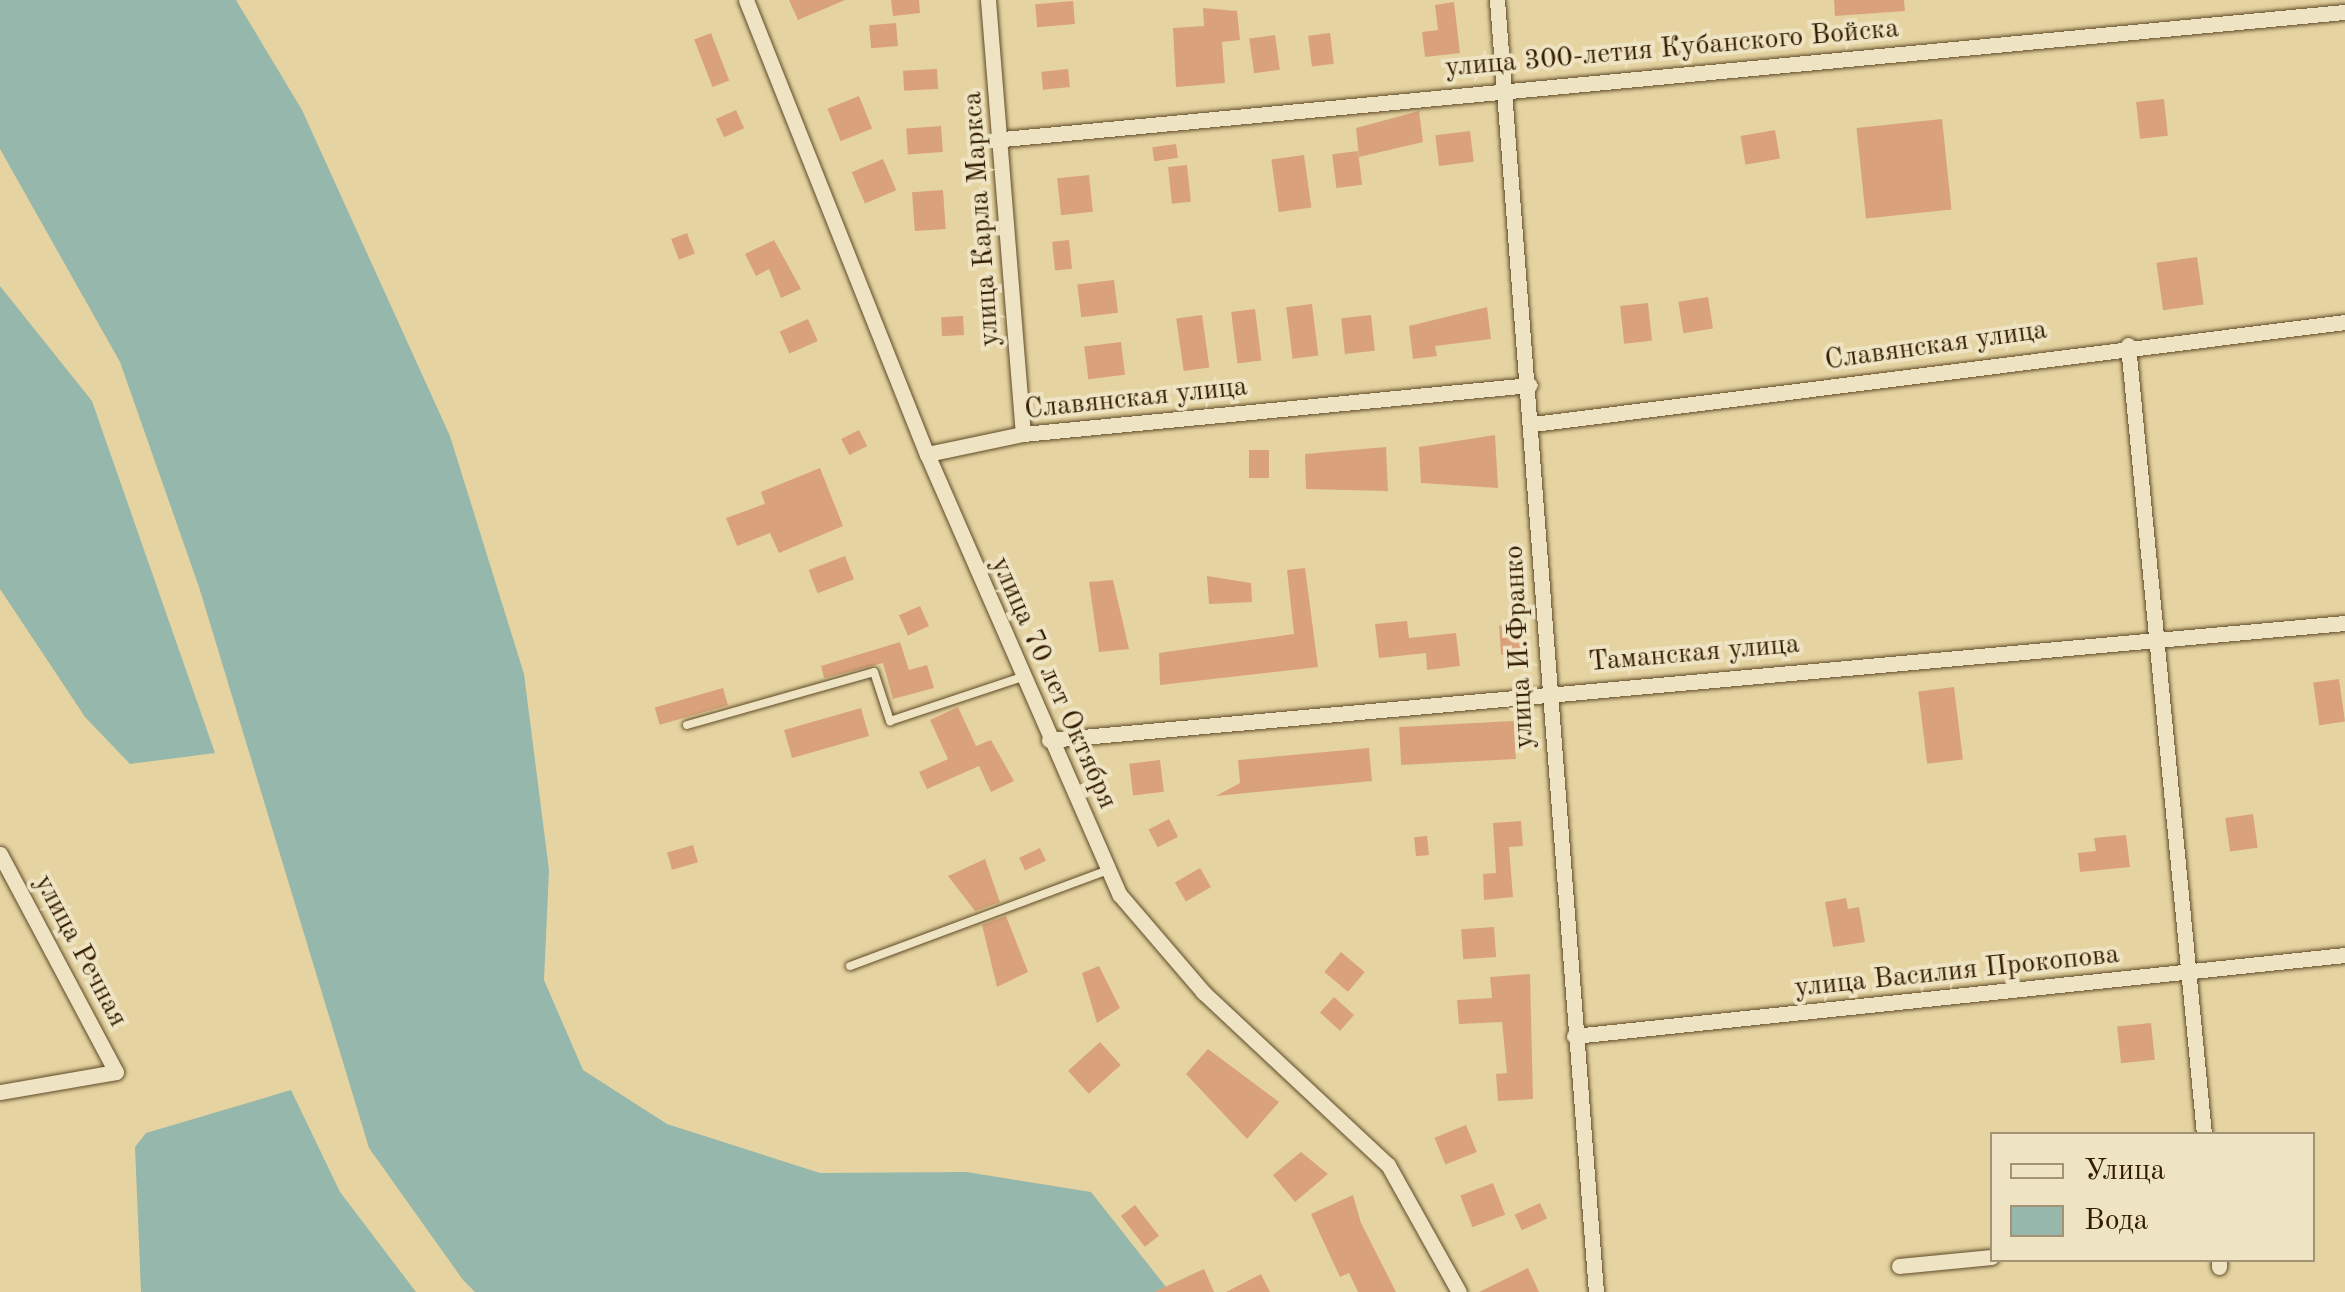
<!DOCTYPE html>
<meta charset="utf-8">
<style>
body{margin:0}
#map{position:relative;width:2345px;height:1292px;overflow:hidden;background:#e5d4a1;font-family:"Old Standard TT",serif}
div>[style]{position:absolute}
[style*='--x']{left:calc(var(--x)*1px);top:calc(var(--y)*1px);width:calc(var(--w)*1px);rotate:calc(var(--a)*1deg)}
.water>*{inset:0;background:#96b7ab}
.building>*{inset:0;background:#daa27a;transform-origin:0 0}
.roads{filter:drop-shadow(0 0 2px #604a28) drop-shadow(0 0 2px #604a28)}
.lane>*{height:8px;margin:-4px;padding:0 4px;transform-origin:4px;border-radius:4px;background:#eee3c2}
.street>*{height:15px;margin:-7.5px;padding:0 7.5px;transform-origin:7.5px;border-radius:7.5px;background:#eee3c2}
span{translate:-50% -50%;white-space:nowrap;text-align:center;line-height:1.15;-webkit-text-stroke:8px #eee3c2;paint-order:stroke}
.street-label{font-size:28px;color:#331c00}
.legend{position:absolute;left:1990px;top:1132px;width:325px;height:130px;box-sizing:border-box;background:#eee3c2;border:2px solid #a39374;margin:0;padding:12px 18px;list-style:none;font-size:30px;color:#331c00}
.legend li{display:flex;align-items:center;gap:20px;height:50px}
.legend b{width:50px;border:2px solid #a39374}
</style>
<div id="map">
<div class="water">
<i style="clip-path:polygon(0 0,236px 0,302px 110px,450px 436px,524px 674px,549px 870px,544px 980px,583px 1070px,667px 1124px,820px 1173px,966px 1172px,1091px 1192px,1170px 1292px,475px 1292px,463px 1280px,369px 1148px,199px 587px,120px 362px,0 149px)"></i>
<i style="clip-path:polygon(0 286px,92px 401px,215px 753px,130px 764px,85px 717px,0 589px)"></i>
<i style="clip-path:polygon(291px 1090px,340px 1192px,416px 1292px,141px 1292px,135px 1147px,146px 1133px)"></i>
</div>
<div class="building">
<i style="clip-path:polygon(789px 0,845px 0,798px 20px)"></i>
<i style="clip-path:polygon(891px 0,919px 0,920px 13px,893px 16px)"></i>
<i style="clip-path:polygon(1834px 0,1904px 0,1905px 11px,1835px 16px)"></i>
<i style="left:1073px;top:1px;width:23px;height:38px;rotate:85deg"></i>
<i style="clip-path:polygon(1454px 2px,1460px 53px,1425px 57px,1422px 32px,1438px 30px,1435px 5px)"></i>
<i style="clip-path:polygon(1203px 8px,1237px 11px,1240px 40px,1222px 42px,1225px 83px,1176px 87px,1173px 28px,1204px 26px)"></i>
<i style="left:896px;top:23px;width:23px;height:27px;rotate:85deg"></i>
<i style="left:711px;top:33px;width:51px;height:18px;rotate:69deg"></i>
<i style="left:1330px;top:33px;width:31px;height:22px;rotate:83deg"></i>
<i style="left:1275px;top:35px;width:35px;height:26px;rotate:82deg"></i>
<i style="left:937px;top:69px;width:20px;height:34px;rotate:87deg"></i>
<i style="left:1068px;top:69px;width:18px;height:27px;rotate:84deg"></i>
<i style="left:859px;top:96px;width:35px;height:34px;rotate:68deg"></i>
<i style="left:2164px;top:99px;width:37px;height:28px;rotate:84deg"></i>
<i style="left:736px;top:110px;width:20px;height:22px;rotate:66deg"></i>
<i style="clip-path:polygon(1419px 111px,1423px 142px,1359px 157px,1356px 128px)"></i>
<i style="left:1942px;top:119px;width:91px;height:86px;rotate:84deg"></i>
<i style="left:941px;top:126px;width:26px;height:35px;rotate:86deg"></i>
<i style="left:1775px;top:130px;width:29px;height:35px;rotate:80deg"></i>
<i style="left:1470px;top:131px;width:31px;height:35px;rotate:83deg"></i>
<i style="left:1176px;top:144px;width:14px;height:24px;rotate:82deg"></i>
<i style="left:1358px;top:151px;width:34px;height:26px;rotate:83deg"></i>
<i style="left:1304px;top:155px;width:53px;height:33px;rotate:82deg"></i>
<i style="left:883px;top:159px;width:34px;height:34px;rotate:67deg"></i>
<i style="left:1187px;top:165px;width:37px;height:19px;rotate:84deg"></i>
<i style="left:1089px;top:175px;width:37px;height:32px;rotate:84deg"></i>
<i style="left:943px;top:190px;width:39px;height:31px;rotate:86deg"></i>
<i style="left:687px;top:233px;width:22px;height:17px;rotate:69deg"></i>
<i style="clip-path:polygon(774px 240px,801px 289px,781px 298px,769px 269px,756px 276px,745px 254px)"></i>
<i style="left:1069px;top:240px;width:29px;height:17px;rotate:84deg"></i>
<i style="left:2197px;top:257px;width:48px;height:41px;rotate:82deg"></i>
<i style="left:1114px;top:280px;width:33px;height:37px;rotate:83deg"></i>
<i style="left:1708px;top:297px;width:32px;height:30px;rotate:81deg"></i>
<i style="left:1648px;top:303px;width:38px;height:28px;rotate:84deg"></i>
<i style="left:1312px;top:304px;width:52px;height:26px;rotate:83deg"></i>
<i style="clip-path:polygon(1487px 307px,1491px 339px,1435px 346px,1437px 356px,1413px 359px,1409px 326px)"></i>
<i style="left:1255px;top:309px;width:52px;height:24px;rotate:83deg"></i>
<i style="left:1202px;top:315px;width:53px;height:26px;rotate:82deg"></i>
<i style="left:1371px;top:315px;width:36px;height:30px;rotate:84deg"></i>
<i style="left:963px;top:316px;width:19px;height:22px;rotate:87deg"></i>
<i style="left:808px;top:319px;width:24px;height:31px;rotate:66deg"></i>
<i style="left:1121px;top:342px;width:33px;height:37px;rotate:83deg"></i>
<i style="left:859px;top:430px;width:18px;height:20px;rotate:63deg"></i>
<i style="clip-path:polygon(1495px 435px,1498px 488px,1421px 483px,1419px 447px)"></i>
<i style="clip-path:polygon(1386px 447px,1388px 491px,1306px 489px,1305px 454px)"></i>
<i style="left:1249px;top:450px;width:20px;height:28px"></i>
<i style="clip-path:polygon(820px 468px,843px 526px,779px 553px,770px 533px,737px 546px,726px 518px,765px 504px,761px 492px)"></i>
<i style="left:845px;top:556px;width:25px;height:39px;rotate:69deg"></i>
<i style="clip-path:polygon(1305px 568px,1318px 667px,1160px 685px,1159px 653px,1294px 634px,1287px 570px)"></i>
<i style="clip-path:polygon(1207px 576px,1251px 583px,1252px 602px,1209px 604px)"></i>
<i style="clip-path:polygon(1113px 580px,1129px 649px,1099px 652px,1089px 582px)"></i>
<i style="left:920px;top:606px;width:22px;height:23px;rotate:66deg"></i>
<i style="clip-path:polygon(1407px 621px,1409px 638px,1456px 633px,1460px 666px,1427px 670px,1426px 653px,1379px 658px,1375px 624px)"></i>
<i style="left:1524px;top:624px;width:29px;height:25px;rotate:86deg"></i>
<i style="clip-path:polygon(900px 642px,909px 670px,927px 665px,934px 688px,893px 699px,883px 663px,824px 678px,821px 666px)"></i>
<i style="left:2339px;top:679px;width:43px;height:26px;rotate:82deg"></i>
<i style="left:1954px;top:687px;width:73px;height:36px;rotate:83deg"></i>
<i style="left:723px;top:688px;width:18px;height:71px;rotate:74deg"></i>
<i style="clip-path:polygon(958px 707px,976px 746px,991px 740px,1014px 781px,991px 792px,979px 766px,927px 789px,919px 772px,948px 759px,930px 720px)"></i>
<i style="left:861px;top:708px;width:29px;height:80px;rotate:74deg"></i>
<i style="left:1514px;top:721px;width:38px;height:115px;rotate:87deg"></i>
<i style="clip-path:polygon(1369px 748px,1372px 781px,1216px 796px,1240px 783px,1238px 760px)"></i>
<i style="left:1160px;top:760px;width:32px;height:31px;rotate:83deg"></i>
<i style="left:2253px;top:814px;width:34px;height:28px;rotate:82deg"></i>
<i style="left:1169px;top:819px;width:20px;height:23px;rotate:63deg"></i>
<i style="clip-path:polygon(1521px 821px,1523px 846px,1509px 847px,1513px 897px,1484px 900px,1483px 874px,1496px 873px,1493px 823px)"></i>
<i style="clip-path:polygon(2126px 835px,2130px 867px,2080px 872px,2078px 853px,2096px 851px,2094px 838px)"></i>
<i style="left:1427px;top:836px;width:19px;height:13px;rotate:84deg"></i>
<i style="left:693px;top:845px;width:18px;height:27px;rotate:74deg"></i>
<i style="left:1040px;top:848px;width:14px;height:23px;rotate:65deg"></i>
<i style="clip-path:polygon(985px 859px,1000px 902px,975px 911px,948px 876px)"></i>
<i style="left:1200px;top:868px;width:22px;height:29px;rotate:60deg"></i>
<i style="clip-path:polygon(1846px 898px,1848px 909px,1859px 907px,1865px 942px,1833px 947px,1825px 902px)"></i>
<i style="clip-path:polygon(1006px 916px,1028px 972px,997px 987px,982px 925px)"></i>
<i style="left:1494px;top:927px;width:30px;height:33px;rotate:86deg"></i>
<i style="left:1341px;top:952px;width:31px;height:26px;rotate:40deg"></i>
<i style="clip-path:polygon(1099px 966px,1120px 1008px,1097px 1023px,1082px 973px)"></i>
<i style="clip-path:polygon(1530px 974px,1533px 1099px,1498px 1101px,1496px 1074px,1507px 1073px,1502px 1022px,1459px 1024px,1457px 1000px,1492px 998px,1490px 977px)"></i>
<i style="left:1334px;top:997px;width:27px;height:21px;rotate:42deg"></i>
<i style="left:2151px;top:1023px;width:37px;height:34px;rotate:84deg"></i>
<i style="left:1100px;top:1042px;width:31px;height:43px;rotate:48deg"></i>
<i style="clip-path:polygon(1208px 1049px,1279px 1102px,1247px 1139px,1186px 1074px)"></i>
<i style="left:1466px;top:1125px;width:29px;height:34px;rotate:68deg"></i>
<i style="clip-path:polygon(1301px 1152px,1328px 1174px,1295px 1202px,1273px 1175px)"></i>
<i style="left:1493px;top:1183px;width:34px;height:35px;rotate:69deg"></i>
<i style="clip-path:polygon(1353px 1195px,1361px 1223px,1396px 1292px,1358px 1292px,1349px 1273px,1340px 1277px,1320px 1234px,1311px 1214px)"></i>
<i style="left:1540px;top:1203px;width:17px;height:28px;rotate:65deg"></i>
<i style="left:1135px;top:1205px;width:39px;height:18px;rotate:52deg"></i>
<i style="clip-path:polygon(1528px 1268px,1539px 1292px,1479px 1292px)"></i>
<i style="clip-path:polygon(1204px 1269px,1214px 1292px,1154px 1292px)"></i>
<i style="clip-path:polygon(1261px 1274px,1270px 1292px,1226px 1292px)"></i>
</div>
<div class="roads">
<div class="lane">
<i style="--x:687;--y:725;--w:194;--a:-15.8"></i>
<i style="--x:874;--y:672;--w:52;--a:71.9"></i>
<i style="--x:890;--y:721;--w:139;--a:-18.4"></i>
<i style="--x:850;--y:966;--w:275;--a:-20.4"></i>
</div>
<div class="street">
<i style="--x:746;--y:0;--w:489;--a:68.3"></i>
<i style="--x:927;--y:454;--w:481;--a:66.4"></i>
<i style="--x:1120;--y:895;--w:128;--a:49.4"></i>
<i style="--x:1203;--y:992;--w:253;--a:43.1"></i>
<i style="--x:1388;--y:1165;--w:145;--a:60.8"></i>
<i style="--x:988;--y:0;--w:435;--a:85.4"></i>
<i style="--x:1497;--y:0;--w:1296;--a:85.62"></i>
<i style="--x:1003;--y:139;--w:1348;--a:-5.41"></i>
<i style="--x:2128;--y:345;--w:793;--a:84.5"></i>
<i style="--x:1533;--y:424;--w:818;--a:-7.16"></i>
<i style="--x:927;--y:454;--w:98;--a:-11.8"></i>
<i style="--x:1023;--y:434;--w:509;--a:-5.52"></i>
<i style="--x:1049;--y:740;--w:1301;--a:-5.16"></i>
<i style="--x:0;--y:854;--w:247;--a:62"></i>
<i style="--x:116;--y:1072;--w:118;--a:170.2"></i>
<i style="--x:1574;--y:1036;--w:775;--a:-6"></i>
<i style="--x:2219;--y:1260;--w:7;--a:90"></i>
<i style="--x:1899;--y:1266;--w:93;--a:-5.5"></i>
</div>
</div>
<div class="street-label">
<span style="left:1672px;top:49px;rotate:-5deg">улица 300-летия Кубанского Войска</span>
<span style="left:982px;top:219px;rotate:-94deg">улица Карла Маркса</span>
<span style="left:1936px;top:346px;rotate:-8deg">Славянская улица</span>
<span style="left:1136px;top:399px;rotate:-6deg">Славянская улица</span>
<span style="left:1520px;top:647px;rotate:-93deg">улица И.Франко</span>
<span style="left:1694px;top:654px;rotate:-5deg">Таманская улица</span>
<span style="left:1053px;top:683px;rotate:66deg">улица 70 лет Октября</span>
<span style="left:80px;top:951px;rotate:62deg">улица Речная</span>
<span style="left:1957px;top:972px;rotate:-6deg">улица Василия Прокопова</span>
</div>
<ul class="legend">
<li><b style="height:12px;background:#eee3c2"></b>Улица</li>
<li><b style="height:28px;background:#96b7ab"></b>Вода</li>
</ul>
</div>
